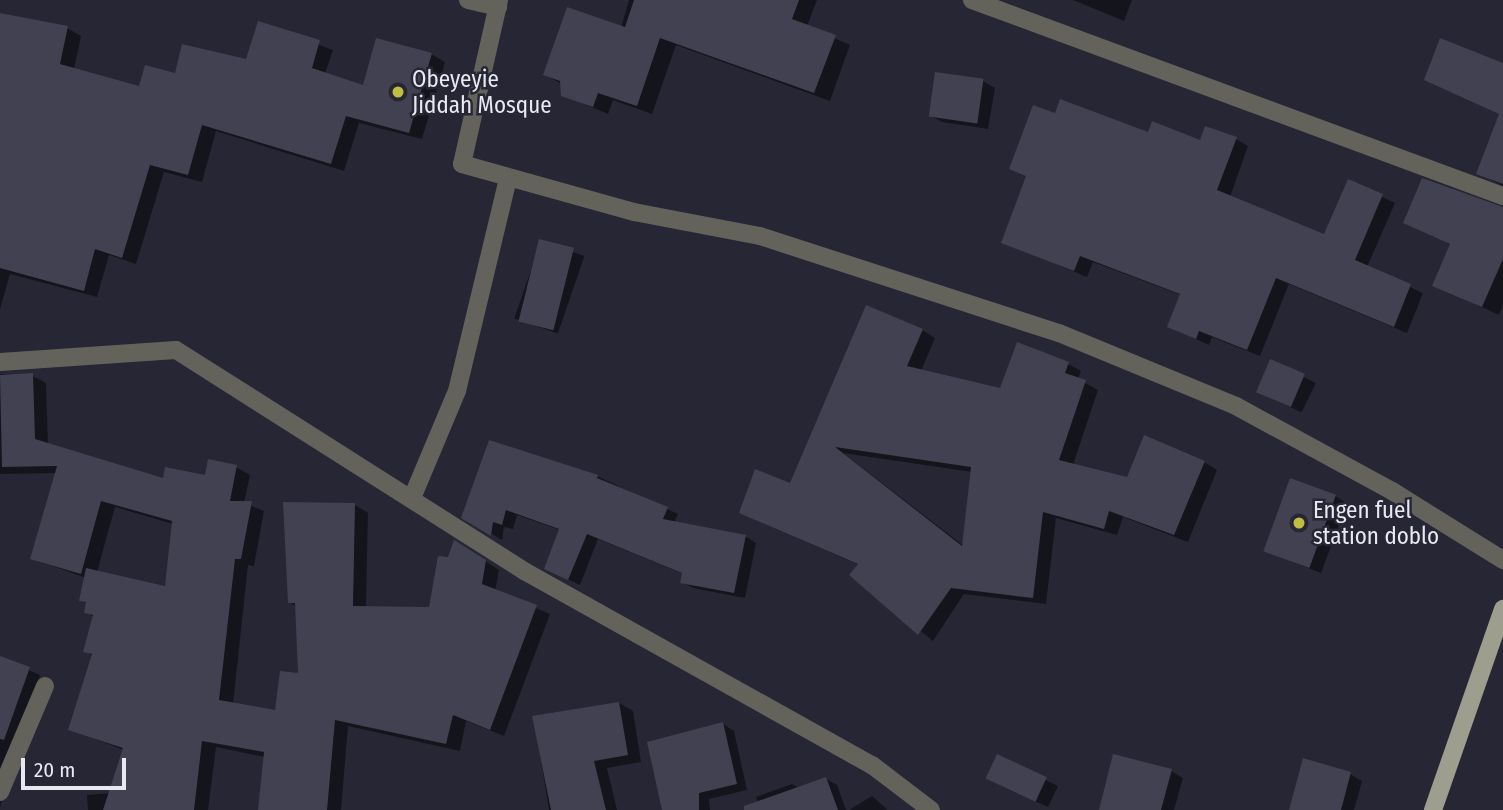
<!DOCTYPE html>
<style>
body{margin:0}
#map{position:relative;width:1503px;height:810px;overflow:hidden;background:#272635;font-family:"Fira Sans Condensed",sans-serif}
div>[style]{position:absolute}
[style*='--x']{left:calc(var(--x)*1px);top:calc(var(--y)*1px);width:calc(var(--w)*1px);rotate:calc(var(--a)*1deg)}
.shadow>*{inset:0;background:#0007;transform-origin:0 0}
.building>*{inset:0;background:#424151;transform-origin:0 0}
.minor>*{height:18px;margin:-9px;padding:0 9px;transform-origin:9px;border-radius:9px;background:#63635b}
.major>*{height:18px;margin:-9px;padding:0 9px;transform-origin:9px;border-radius:9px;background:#9d9e8d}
.dots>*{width:19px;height:19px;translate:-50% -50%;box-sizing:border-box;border:4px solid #272635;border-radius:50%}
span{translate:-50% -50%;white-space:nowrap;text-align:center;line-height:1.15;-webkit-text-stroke:5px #272635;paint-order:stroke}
.poi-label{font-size:23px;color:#e8e8f2}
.left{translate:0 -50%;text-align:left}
.scale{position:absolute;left:21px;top:758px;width:105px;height:32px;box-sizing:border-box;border:4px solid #e8e8f2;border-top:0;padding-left:9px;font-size:21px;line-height:24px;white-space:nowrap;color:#e8e8f2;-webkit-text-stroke:5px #272635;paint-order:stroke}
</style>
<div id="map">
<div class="shadow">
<i style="clip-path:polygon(629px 0,817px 0,807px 26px,850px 45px,830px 101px,676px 45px,652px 114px,613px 100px,608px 114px,563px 95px,562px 84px,545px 75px,621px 28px)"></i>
<i style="clip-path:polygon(1073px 0,1132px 0,1124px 21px)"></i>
<i style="clip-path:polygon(0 13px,67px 28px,81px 36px,74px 69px,141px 88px,176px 75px,247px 61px,259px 23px,333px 50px,325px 74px,365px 87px,431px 54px,445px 62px,422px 139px,359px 123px,344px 171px,216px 131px,202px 182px,164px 172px,136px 264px,109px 255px,97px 297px,10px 274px,0 309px)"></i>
<i style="clip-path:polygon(1503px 65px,1503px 186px,1479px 173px,1501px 115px,1426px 79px)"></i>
<i style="clip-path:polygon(983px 81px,995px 88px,988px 129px,942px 122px,930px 115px)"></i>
<i style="clip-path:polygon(1056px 116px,1201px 142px,1236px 139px,1248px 146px,1230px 197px,1325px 236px,1349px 181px,1395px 203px,1367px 267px,1423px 293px,1407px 333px,1289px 284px,1260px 356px,1212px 337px,1209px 345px,1169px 327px,1181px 295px,1093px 262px,1087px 277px,1003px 242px,1028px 177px,1011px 168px)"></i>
<i style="clip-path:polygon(1503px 207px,1503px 304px,1499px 315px,1434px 285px,1452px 245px,1405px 223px)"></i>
<i style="left:541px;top:241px;width:46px;height:82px;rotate:19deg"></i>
<i style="clip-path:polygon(evenodd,922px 330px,935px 338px,921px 371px,1001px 390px,1068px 364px,1081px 371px,1078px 379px,1098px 390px,1073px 465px,1128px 480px,1204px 462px,1217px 470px,1188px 542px,1123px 517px,1117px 535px,1056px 518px,1046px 604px,964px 594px,933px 641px,851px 575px,859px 565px,754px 519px,791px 485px,922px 330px,843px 453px,972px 472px,964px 546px,843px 453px)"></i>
<i style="left:1271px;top:361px;width:50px;height:33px;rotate:26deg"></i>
<i style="clip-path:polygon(evenodd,0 374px,33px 376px,46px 383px,48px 445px,164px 481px,206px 477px,236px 467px,250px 475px,244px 503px,264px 511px,254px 566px,248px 565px,233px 704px,277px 712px,300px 675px,297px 607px,289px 602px,355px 505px,368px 513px,366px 608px,430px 609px,449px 559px,468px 550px,499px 570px,495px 591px,550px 614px,504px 736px,466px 721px,460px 751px,348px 726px,341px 810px,260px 810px,265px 757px,216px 747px,208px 810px,88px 810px,87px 795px,111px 793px,124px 750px,70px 729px,93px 656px,85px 651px,94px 617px,86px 612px,88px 604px,81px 600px,86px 578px,33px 559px,57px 473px,0 474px,0 374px,115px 507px,173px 524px,166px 589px,97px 572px,115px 507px)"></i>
<i style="clip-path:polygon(597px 476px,678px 514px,674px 523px,745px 536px,756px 543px,745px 598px,693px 588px,682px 582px,684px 574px,598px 539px,580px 585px,557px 574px,560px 530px,517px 515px,513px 529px,504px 527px,502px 540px,464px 517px)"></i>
<i style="clip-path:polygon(1335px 496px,1347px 503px,1321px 573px,1265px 551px)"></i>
<i style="clip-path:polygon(0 658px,40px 675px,3px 778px,6px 780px,0 808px)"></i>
<i style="clip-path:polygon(619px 703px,633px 711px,641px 762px,607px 768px,617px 810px,549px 810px,534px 718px)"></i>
<i style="clip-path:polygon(723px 724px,734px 731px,747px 790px,709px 799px,710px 810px,663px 810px)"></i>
<i style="clip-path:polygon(998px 757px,1058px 786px,1048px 807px,1000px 785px)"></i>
<i style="clip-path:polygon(1171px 771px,1183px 778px,1174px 810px,1101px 810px)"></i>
<i style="clip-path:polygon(1350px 774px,1362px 781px,1354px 810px,1291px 810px)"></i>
<i style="clip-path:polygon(826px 779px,837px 785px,846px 810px,761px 810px,756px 797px,792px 784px,799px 788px)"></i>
<i style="clip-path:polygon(872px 796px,888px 810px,849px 810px)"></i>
</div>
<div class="building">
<i style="clip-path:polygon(634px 0,799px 0,792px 19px,836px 35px,814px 93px,660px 38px,637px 106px,598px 93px,593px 107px,561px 96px,560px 81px,543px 75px,567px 7px,625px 27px)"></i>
<i style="clip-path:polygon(0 13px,68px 26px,60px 64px,139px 86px,145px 65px,175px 73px,182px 44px,246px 59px,258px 21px,320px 40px,312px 68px,363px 85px,376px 38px,432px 53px,409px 133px,346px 116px,331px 164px,202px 125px,188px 175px,150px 165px,122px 258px,95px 249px,84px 291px,0 268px)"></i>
<i style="clip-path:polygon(1440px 38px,1503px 63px,1503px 184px,1476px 174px,1499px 114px,1424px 80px)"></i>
<i style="left:935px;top:72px;width:49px;height:45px;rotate:8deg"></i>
<i style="clip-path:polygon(1060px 99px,1148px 132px,1152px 121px,1200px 140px,1205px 126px,1237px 137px,1217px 190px,1324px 234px,1348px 179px,1383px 194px,1355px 260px,1411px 284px,1394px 327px,1276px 278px,1247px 350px,1199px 331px,1196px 339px,1167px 327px,1180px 294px,1080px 256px,1074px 271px,1001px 243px,1026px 176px,1009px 169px,1033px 105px,1055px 113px)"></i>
<i style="clip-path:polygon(1422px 178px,1503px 207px,1503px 259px,1482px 307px,1432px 286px,1450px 244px,1403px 223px)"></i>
<i style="left:539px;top:239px;width:36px;height:85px;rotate:14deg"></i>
<i style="clip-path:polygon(evenodd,866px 305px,923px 329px,907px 366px,1000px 388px,1017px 342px,1069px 362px,1065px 373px,1086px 380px,1059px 460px,1127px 477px,1144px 435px,1205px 461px,1174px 535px,1109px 511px,1104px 529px,1043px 512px,1033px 598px,951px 588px,918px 635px,849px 575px,858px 564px,739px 513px,755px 469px,790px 483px,866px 305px,835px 447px,971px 467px,962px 546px,835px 447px)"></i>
<i style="left:1270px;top:359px;width:38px;height:36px;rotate:23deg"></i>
<i style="clip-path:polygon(33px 373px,35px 439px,163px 478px,165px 467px,205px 475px,208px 459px,237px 465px,230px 501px,252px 501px,241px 559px,235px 559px,219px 700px,275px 710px,280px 671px,298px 673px,295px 603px,288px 603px,283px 502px,355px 503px,353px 606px,429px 607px,438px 556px,448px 557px,454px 540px,486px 560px,482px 584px,537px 605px,490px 730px,453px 715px,446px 744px,335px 720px,327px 810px,258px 810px,264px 752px,202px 741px,194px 810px,103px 810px,123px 748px,68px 730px,92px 654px,83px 652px,93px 615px,84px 613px,86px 602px,79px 601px,86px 568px,165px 586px,172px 521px,101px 501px,81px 574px,30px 559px,57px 466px,2px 467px,0 375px)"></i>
<i style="clip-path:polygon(489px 440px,598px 475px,597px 478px,668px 507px,663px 519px,746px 535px,734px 593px,680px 583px,682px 573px,587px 534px,568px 580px,544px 569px,559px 529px,506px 510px,502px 525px,493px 522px,491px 536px,461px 518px)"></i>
<i style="left:1290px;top:478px;width:49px;height:78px;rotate:20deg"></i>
<i style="clip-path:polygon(0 656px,30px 667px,4px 740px,0 739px)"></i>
<i style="clip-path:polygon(619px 702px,628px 755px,594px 761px,606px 810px,551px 810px,532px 716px)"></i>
<i style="clip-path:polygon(723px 722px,737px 784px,699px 793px,699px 810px,662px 810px,647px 742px)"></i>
<i style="left:997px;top:754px;width:55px;height:27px;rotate:25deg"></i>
<i style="clip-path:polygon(1113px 754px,1172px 769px,1161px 810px,1099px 810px)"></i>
<i style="clip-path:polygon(1303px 758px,1351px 772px,1341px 810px,1289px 810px)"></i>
<i style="clip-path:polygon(826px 777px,838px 810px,744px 810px,744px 806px)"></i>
</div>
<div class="minor">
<i style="--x:468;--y:0;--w:31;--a:13"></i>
<i style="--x:499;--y:0;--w:168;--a:102.7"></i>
<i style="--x:462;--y:164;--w:179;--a:15.6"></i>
<i style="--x:634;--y:212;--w:128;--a:10.8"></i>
<i style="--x:760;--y:236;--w:314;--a:18"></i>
<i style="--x:1059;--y:333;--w:191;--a:22.4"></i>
<i style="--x:1236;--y:406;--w:178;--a:28.6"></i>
<i style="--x:1392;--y:491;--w:131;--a:31.9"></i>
<i style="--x:972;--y:0;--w:566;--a:20.26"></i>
<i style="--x:0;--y:362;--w:176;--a:-3.9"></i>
<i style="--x:176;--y:350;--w:414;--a:32.4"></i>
<i style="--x:526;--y:572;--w:396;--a:29.2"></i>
<i style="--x:872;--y:765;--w:74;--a:37.3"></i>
<i style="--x:412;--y:498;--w:116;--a:-67.2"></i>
<i style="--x:457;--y:391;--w:219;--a:-76.5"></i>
<i style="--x:0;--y:792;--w:115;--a:-67"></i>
</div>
<div class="major">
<i style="--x:1433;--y:810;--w:213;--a:-70.8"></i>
</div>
<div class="dots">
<i style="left:398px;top:92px;background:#bfbe41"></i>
<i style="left:1299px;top:523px;background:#bfbe41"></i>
</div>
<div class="poi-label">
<span class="left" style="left:412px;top:92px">Obeyeyie<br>Jiddah Mosque</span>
<span class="left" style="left:1313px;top:523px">Engen fuel<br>station doblo</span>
</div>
<div class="scale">20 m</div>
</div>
